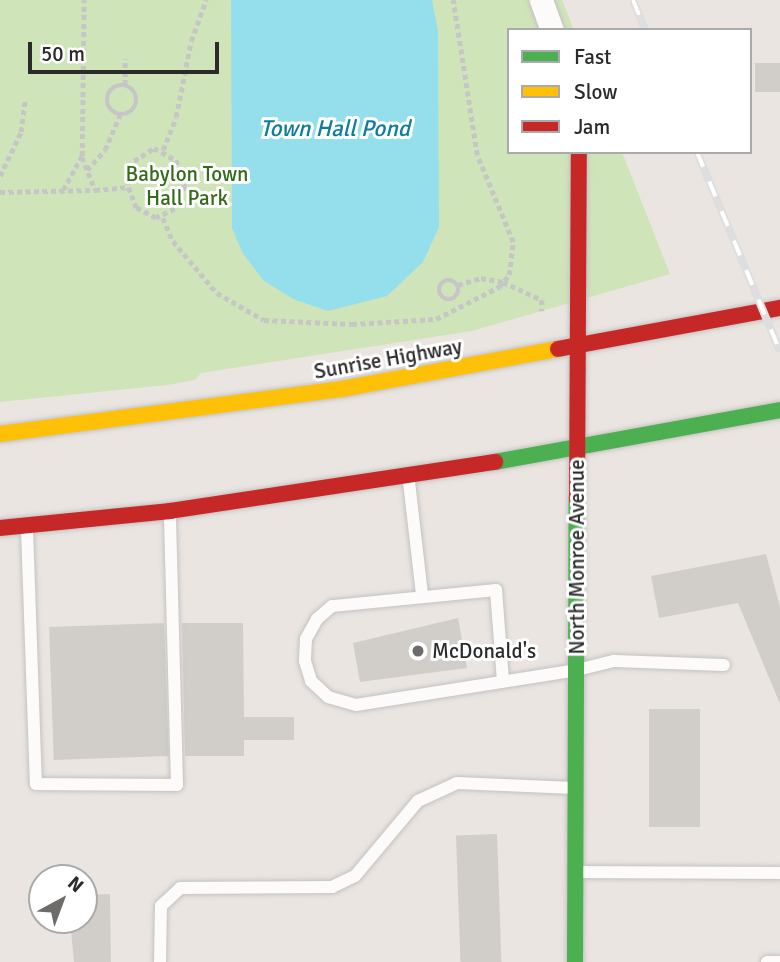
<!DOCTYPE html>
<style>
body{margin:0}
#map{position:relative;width:780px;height:962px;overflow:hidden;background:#eae5e0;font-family:Signika,sans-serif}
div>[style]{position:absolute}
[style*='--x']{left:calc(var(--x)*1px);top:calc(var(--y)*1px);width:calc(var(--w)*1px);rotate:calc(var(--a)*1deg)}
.green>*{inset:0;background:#d0e4b9}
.water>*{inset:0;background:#94dfeb}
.building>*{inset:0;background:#d1ceca;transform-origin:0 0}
.path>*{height:4.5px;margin-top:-2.25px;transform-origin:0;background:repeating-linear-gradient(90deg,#c6c6c6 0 5px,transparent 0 8.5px)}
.path>.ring{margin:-2.25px;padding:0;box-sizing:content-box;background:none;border:4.5px solid #c6c6c6;border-radius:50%}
.roads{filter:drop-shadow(0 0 2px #c3c2c2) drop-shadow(0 0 2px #c3c2c2)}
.lane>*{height:12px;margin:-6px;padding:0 6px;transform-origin:6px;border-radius:6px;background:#fcfbfa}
.street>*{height:23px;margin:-11.5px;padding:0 11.5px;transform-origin:11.5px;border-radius:11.5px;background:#fcfbfa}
.fast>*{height:16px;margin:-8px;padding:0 8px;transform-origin:8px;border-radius:8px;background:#4caf50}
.slow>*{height:16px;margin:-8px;padding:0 8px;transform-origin:8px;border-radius:8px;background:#ffc107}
.jam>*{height:16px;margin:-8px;padding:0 8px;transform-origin:8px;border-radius:8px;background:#c62828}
.rail>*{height:8px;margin-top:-4px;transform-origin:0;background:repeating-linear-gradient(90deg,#fff 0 16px,#dededf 0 32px);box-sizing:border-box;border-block:2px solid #dededf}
.dots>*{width:19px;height:19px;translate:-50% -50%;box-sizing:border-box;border:4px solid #fff;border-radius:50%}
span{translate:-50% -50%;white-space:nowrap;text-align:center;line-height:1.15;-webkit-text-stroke:6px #fff;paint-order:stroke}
.park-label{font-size:21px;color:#346a19}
.street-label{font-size:21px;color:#2b2b2b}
.poi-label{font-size:21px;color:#2b2b2b}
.left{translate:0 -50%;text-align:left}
.water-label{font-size:23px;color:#0c7d9f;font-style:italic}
.legend{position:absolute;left:507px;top:28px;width:245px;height:126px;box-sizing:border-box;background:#fff;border:2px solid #aaa;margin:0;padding:9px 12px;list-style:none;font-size:21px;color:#2b2b2b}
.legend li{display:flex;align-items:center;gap:14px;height:35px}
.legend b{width:35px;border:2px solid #aaa}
.north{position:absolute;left:28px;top:864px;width:70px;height:70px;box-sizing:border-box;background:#fff;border:2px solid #aaa;border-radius:50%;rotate:41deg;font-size:19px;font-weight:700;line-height:28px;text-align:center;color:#2b2b2b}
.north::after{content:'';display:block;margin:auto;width:24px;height:32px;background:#6e6c6a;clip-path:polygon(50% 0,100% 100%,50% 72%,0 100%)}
.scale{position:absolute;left:28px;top:42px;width:191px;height:32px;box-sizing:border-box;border:4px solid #2b2b2b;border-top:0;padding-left:9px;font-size:21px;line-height:24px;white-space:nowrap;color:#2b2b2b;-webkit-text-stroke:5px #fff;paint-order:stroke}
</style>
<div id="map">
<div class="green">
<i style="clip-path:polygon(0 0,562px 0,574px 30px,509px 30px,509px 152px,622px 152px,670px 274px,472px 331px,201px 373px,195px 380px,167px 385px,0 402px)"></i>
</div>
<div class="water">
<i style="clip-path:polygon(231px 0,432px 0,438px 31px,439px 227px,423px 262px,387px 296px,328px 311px,293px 299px,263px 280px,242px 252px,232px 228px)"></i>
</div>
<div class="building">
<i style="left:780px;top:63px;width:29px;height:25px;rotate:90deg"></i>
<i style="clip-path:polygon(766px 554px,780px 607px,780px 704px,738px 603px,659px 618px,651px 576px)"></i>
<i style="clip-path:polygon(458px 618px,467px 668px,360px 682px,353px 643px)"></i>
<i style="left:164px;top:623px;width:133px;height:115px;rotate:88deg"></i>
<i style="clip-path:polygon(182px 623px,243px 623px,244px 717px,294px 717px,294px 740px,244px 740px,244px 756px,185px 756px)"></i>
<i style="left:649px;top:709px;width:51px;height:118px"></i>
<i style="left:497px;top:834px;width:128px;height:41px;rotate:88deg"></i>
<i style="clip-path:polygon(110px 894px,111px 962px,74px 962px,70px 920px,84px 920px,84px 895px)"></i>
</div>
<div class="path">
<i class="ring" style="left:107px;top:85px;width:25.5px;height:25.5px"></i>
<i style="--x:125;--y:85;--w:26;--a:-90"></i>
<i style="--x:154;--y:148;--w:25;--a:29"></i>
<i style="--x:176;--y:160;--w:28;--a:71"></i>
<i style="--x:185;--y:186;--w:25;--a:113"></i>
<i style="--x:175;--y:209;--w:21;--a:155"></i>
<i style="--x:156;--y:218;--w:22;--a:-153"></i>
<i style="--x:136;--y:208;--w:26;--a:-111"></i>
<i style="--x:127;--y:184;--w:24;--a:-73"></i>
<i style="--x:134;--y:161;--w:24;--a:-33"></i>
<i style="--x:163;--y:150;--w:35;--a:-68"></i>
<i style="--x:176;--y:117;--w:77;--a:-78.8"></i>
<i style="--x:191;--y:41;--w:44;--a:-69.9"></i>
<i style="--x:82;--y:157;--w:35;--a:68"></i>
<i style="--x:95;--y:190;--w:33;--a:-5"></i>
<i style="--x:87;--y:170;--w:27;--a:-48"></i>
<i style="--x:105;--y:150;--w:38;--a:-67"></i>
<i style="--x:0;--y:176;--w:49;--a:-64.5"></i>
<i style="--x:21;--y:132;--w:33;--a:-83"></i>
<i style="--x:63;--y:190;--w:39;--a:-61"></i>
<i style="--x:82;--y:156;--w:156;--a:-89.3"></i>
<i style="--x:0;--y:192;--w:95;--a:-1.2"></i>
<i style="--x:163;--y:218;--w:25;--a:67"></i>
<i style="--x:173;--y:241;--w:68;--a:49.8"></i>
<i style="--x:217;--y:293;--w:54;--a:29.9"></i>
<i style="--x:264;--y:320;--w:88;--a:2.6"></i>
<i style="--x:352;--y:324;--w:84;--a:-3.4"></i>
<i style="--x:436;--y:319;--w:71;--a:-26.9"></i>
<i style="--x:499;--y:287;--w:16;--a:-50"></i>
<i style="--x:509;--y:275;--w:33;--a:-83"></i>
<i style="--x:513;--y:242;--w:94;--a:-112.5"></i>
<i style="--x:477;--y:155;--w:157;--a:-98.8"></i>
<i class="ring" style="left:439px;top:280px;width:15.5px;height:15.5px"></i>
<i style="--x:458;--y:285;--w:24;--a:-17"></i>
<i style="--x:481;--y:278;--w:22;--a:10"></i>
<i style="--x:503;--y:282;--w:43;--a:24.8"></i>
<i style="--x:542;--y:300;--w:11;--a:90"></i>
</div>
<div class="roads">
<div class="lane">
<i style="--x:409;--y:482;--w:113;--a:83.4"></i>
<i style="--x:27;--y:529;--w:255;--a:88"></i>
<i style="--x:36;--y:784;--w:141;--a:0.4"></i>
<i style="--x:177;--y:785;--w:271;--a:-91.5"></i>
<i style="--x:503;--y:681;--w:91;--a:-94.4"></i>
<i style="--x:496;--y:590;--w:165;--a:174.4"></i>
<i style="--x:332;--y:606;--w:20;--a:139"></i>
<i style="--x:317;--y:619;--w:23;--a:119"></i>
<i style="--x:306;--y:639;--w:22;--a:93"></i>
<i style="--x:305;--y:661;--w:21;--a:73"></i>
<i style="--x:311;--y:681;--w:23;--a:43"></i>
<i style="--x:328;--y:697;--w:29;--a:16"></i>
<i style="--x:356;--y:705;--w:224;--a:-9"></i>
<i style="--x:577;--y:670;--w:38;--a:-14"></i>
<i style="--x:614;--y:661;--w:110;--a:2.1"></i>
<i style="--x:578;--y:872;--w:202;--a:0.3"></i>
<i style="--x:160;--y:962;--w:56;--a:-89"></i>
<i style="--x:161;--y:906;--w:26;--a:-43"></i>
<i style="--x:180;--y:888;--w:152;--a:-0.4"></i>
<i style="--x:332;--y:887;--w:25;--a:-26"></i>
<i style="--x:355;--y:876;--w:98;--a:-50"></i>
<i style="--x:418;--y:801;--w:43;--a:-24.8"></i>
<i style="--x:457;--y:783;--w:117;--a:2.4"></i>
<i style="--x:767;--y:962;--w:13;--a:0"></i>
</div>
<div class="street">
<i style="--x:541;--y:0;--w:32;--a:70"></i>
</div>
<div class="fast">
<i style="--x:495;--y:462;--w:290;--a:-10.3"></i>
<i style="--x:575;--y:962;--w:463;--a:-89.8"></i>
</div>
<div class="slow">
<i style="--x:0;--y:434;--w:345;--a:-7.5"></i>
<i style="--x:342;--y:389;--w:220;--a:-10.5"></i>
</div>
<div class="jam">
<i style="--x:558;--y:349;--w:226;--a:-10.5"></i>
<i style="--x:577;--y:499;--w:347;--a:-89.7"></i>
<i style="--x:0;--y:528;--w:171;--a:-5.7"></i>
<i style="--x:170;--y:511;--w:329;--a:-8.6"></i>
</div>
</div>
<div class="rail">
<i style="--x:633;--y:0;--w:32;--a:68"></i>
<i style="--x:697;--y:152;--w:216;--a:67.4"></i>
</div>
<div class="dots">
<i style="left:418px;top:651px;background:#6e6c6a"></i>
</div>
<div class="park-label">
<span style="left:187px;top:186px">Babylon Town<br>Hall Park</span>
</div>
<div class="street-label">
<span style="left:388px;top:359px;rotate:-10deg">Sunrise Highway</span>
<span style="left:577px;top:557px;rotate:-90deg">North Monroe Avenue</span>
</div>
<div class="poi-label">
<span class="left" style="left:432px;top:651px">McDonald's</span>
</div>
<div class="water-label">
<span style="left:335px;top:129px">Town Hall Pond</span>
</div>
<ul class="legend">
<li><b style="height:9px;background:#4caf50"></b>Fast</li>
<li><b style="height:9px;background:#ffc107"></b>Slow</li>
<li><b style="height:9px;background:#c62828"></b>Jam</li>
</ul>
<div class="north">N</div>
<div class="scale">50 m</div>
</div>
